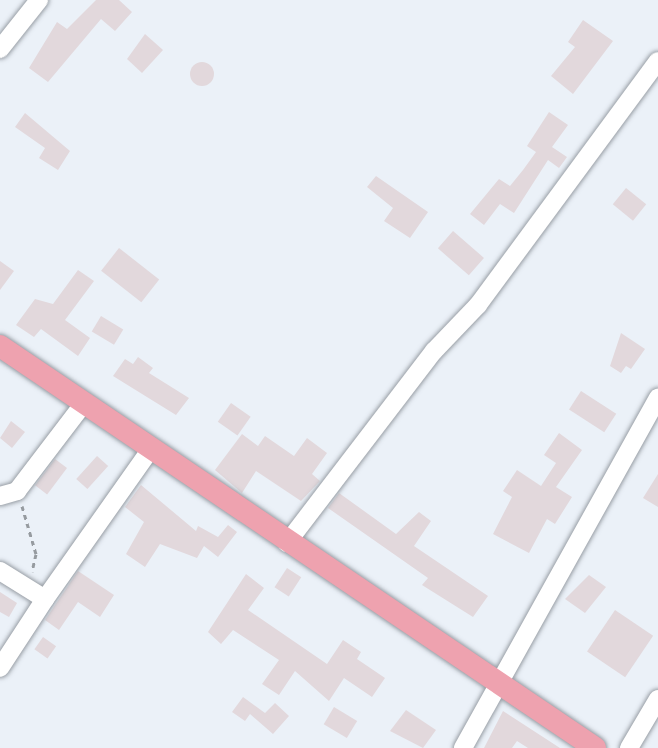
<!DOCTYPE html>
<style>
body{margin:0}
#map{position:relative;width:658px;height:748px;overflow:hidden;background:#ebf1f8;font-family:Ubuntu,sans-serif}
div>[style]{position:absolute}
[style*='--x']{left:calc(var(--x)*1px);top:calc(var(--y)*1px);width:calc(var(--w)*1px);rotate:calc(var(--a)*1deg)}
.building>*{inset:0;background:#e2d8dc;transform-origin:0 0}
.round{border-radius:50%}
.path>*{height:3px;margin-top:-1.5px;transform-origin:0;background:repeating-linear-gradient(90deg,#969ba0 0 4.5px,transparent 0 9px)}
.roads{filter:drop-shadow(0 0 2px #989ea5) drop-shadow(0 0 2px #989ea5)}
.minor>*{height:18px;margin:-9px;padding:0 9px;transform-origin:9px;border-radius:9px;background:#fff}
.major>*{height:22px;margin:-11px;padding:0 11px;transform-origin:11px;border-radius:11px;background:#eea2af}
span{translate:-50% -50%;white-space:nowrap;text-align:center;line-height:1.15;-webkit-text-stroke:4.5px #fff;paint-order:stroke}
</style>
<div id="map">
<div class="building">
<i style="clip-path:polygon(96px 0,119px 0,132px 12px,115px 31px,101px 19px,48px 82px,29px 68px,57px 22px,67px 29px)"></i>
<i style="clip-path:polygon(583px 20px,613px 41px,573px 94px,551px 76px,575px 47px,568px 42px)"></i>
<i style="clip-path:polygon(145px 34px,163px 50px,142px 73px,127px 59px)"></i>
<i class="round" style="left:190px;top:62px;width:24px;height:24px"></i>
<i style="clip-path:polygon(549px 112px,568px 125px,552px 147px,567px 157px,559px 168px,548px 160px,514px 213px,500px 204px,484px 225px,470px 214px,499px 179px,510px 186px,523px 170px,536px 152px,527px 146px)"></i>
<i style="clip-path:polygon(25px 113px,70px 151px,58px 170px,39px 158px,45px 148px,15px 127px)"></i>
<i style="clip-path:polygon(376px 176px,428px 212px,410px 238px,384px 221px,393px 208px,367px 187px)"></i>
<i style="left:626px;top:188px;width:26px;height:21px;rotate:39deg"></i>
<i style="left:453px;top:231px;width:41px;height:23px;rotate:41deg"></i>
<i style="left:119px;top:248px;width:51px;height:29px;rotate:38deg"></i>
<i style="clip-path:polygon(0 261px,14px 271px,0 290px)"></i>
<i style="clip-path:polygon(78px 270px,94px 281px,65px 320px,90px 338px,78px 356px,41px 329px,34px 337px,16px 325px,35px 299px,53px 304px)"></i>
<i style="left:101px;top:316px;width:26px;height:18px;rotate:31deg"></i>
<i style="clip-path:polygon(621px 333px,645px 349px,631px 369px,626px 366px,621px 373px,610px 366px)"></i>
<i style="clip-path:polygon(138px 357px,153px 368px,149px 373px,189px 398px,176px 415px,113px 376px,125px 359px,133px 364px)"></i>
<i style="left:581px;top:391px;width:42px;height:22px;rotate:33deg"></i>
<i style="left:231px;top:403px;width:24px;height:23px;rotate:35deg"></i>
<i style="clip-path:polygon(11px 421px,25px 432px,12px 448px,0 438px)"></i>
<i style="clip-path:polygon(559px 433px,582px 450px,556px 487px,572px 497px,555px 524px,547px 519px,529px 553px,493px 534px,512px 497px,503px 491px,517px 470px,541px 486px,556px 463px,544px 455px)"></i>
<i style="clip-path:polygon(242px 434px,258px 446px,265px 436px,294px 456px,307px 438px,327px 453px,312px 474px,320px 481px,301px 501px,256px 471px,242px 493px,215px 470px)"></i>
<i style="left:97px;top:456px;width:15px;height:31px;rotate:42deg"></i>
<i style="left:55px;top:459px;width:15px;height:33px;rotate:37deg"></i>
<i style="clip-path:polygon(658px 474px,658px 507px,643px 498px)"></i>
<i style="clip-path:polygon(141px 485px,196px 531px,198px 526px,218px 537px,228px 525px,237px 532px,218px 557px,204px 546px,197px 558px,160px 544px,145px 567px,126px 554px,144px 522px,125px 507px)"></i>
<i style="clip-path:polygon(339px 493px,396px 534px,419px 512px,431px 521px,414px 546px,488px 596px,473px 617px,422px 585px,428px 578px,328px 508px)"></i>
<i style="left:287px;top:568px;width:17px;height:23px;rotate:33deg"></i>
<i style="clip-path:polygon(78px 571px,114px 595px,100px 617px,78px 602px,59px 630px,45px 620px)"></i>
<i style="clip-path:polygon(246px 574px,264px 588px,248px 610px,327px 664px,343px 640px,361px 652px,357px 659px,385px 678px,372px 697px,344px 678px,329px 701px,295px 671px,279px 695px,262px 684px,279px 660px,233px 630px,221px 644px,208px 632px)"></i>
<i style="clip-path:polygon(589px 575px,606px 587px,585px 613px,565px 599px)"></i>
<i style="clip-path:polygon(0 592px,17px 603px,9px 617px,0 612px)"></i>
<i style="left:615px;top:610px;width:46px;height:50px;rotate:34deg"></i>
<i style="left:43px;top:637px;width:16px;height:15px;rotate:35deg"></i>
<i style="clip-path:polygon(243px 697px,265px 713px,275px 703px,289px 716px,273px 734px,250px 714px,245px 721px,232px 712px)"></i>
<i style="left:334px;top:707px;width:27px;height:20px;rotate:31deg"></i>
<i style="clip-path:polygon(406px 710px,436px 730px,423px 748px,390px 731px)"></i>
<i style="clip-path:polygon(503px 711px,560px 748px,528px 748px,517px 741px,512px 748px,484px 748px)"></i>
</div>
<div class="path">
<i style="--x:22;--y:506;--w:50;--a:73.7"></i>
<i style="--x:36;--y:554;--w:18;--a:103"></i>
</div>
<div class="roads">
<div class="minor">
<i style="--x:0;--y:49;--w:63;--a:-51.5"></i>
<i style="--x:0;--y:496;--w:18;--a:-16"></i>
<i style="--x:17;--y:491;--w:111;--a:-52.7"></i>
<i style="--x:287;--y:543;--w:242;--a:-52.6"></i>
<i style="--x:434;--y:351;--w:64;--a:-46.3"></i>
<i style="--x:478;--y:305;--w:303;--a:-53.6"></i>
<i style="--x:0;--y:571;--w:53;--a:31.9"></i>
<i style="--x:45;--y:599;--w:82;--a:123.1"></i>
<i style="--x:45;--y:599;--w:184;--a:-54.8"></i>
<i style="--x:463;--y:748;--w:401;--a:-60.9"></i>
<i style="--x:629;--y:748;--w:57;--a:-59.4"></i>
</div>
<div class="major">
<i style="--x:0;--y:346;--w:718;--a:34.04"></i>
</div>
</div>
</div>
